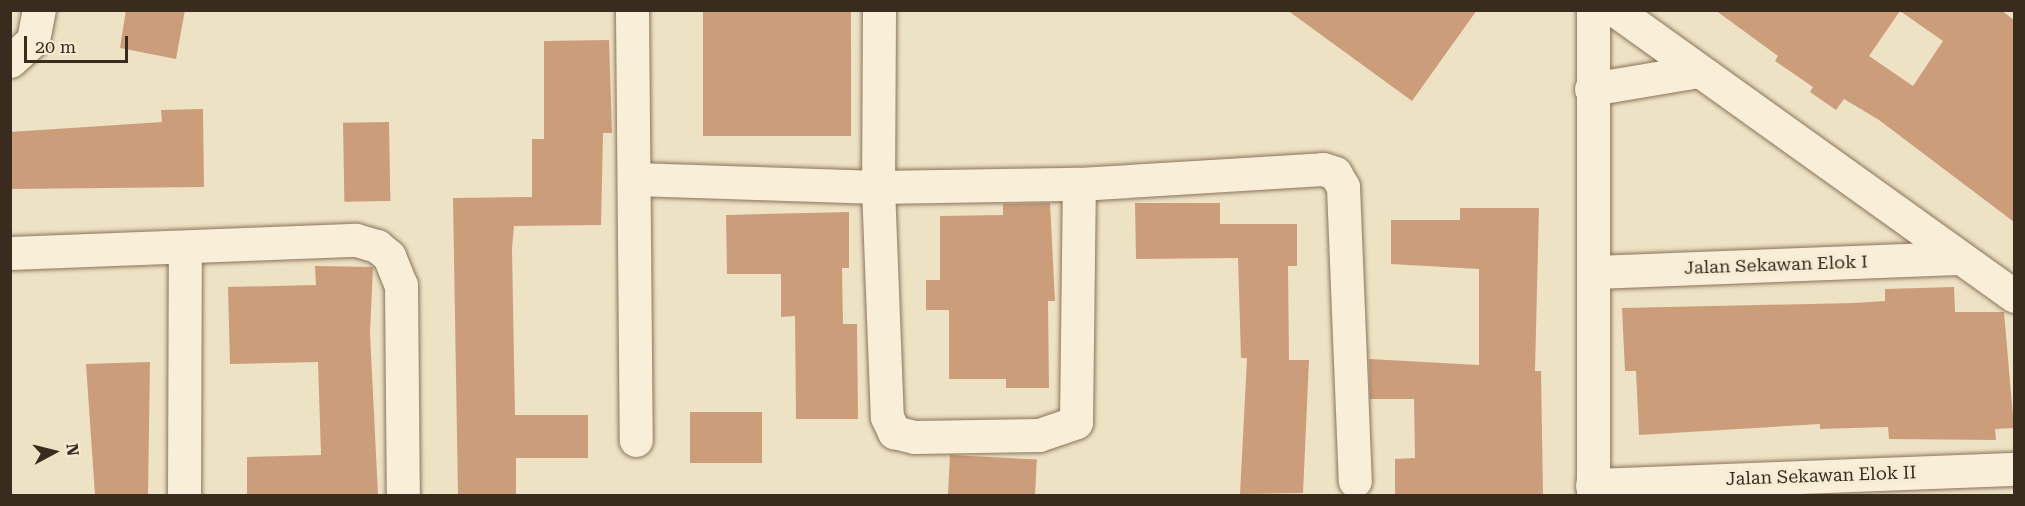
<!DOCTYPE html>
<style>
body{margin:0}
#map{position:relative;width:2025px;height:506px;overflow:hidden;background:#eee2c5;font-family:"Roboto Serif",serif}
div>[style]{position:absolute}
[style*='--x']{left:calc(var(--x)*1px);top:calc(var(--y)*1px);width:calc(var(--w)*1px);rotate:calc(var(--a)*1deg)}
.building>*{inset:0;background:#cc9d7b;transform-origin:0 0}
.roads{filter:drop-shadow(0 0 2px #89745b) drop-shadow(0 0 2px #89745b)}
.minor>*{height:33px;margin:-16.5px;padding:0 16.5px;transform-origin:16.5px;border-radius:16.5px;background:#f9efd8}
span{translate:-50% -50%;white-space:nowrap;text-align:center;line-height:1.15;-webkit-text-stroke:6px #f6ecd5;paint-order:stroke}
.street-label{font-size:18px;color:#392c1f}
.frame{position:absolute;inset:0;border:12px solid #392c1f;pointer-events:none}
.north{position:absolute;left:24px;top:422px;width:60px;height:60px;-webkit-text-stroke:4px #f6ecd5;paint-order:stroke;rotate:83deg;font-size:16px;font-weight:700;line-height:24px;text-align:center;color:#392c1f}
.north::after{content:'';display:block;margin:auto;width:21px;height:27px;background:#392c1f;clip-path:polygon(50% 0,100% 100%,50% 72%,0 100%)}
.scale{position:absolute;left:24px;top:36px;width:104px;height:27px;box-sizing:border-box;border:3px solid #392c1f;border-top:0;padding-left:8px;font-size:18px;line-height:21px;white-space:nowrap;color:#392c1f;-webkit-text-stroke:4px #f6ecd5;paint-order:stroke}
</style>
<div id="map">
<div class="building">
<i style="clip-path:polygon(126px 10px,185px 10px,176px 59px,120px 48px)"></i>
<i style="left:703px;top:10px;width:148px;height:126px"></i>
<i style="clip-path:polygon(1287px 10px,1477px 10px,1412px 101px)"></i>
<i style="clip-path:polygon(evenodd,1715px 10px,2001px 10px,2014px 20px,2014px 222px,1879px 120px,1844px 99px,1836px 110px,1810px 92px,1813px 87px,1775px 61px,1778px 56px,1715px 10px,1900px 11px,1943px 41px,1913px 86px,1869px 56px,1900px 11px)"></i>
<i style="clip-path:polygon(609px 40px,612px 133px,603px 133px,601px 225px,514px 226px,512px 249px,515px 415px,588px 415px,588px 458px,516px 458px,516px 495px,458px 495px,453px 198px,532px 197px,532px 139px,544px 139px,544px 41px)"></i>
<i style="clip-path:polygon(203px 109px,204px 187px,10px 189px,10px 132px,162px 122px,161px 110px)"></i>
<i style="left:389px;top:122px;width:79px;height:46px;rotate:89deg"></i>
<i style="clip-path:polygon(1050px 203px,1055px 301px,1048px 301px,1049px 388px,1006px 388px,1006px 379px,949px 379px,949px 310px,926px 310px,926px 280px,940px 280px,940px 216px,1003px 215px,1003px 204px)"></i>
<i style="clip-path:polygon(1135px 203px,1220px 203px,1220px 224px,1297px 224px,1297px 266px,1288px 266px,1289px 360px,1309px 360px,1303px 493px,1240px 494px,1247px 358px,1241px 358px,1238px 258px,1136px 259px)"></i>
<i style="clip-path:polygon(1460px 208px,1539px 208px,1535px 371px,1541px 371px,1543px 495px,1395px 495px,1395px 459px,1415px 458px,1414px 399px,1370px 399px,1369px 359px,1479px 365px,1479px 269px,1391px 264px,1391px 220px,1460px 220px)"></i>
<i style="clip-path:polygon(849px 212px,849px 268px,842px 268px,843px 324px,857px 324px,858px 419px,796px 419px,795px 316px,781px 317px,781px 274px,727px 274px,726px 215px)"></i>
<i style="clip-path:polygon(315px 266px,373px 267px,370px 333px,378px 495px,247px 495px,247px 457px,321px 455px,318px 362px,230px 364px,228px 287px,316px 285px)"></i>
<i style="clip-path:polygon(1954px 287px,1955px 312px,2004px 312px,2014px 428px,1995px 429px,1996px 440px,1889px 439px,1888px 427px,1820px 429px,1820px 424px,1639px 435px,1636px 371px,1625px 371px,1622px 308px,1854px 303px,1885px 301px,1885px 289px)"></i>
<i style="clip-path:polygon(150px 362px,148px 495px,95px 495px,86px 364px)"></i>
<i style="left:690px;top:412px;width:72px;height:51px"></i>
<i style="left:950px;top:455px;width:87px;height:40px;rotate:3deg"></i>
</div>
<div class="roads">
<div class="minor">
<i style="--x:632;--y:10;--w:430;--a:89.5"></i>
<i style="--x:879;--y:10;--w:177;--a:90.3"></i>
<i style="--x:878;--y:187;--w:230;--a:87.8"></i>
<i style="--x:887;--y:417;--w:17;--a:65"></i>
<i style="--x:894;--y:432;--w:21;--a:14"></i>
<i style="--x:914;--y:437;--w:125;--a:-0.9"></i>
<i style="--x:1039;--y:435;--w:39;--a:-19"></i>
<i style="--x:1076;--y:422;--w:238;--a:-89.3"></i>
<i style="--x:1593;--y:10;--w:486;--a:90"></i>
<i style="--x:1615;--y:10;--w:491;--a:35.6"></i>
<i style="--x:10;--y:61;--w:31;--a:-42"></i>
<i style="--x:33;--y:40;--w:31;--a:-79"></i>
<i style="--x:1591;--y:89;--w:109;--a:-9.5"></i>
<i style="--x:635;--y:179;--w:243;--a:1.9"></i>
<i style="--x:878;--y:187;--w:201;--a:-0.9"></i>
<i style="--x:1079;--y:184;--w:244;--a:-3.5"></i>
<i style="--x:1323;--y:169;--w:13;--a:18"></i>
<i style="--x:1335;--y:173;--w:16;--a:60"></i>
<i style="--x:1343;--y:187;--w:294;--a:87.7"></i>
<i style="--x:10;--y:253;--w:346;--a:-2.2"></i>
<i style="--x:356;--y:240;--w:22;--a:16"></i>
<i style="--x:377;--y:246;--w:16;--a:40"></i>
<i style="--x:389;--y:256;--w:31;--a:68"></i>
<i style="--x:401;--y:285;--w:211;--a:89.5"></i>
<i style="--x:1595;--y:272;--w:362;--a:-2.2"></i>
<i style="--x:1592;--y:485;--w:422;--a:-2.2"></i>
<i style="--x:184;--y:496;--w:249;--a:-89.8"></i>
</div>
</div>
<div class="street-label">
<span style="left:1776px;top:265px;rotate:-2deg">Jalan Sekawan Elok I</span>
<span style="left:1821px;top:476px;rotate:-2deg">Jalan Sekawan Elok II</span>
</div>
<div class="frame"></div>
<div class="north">N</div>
<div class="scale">20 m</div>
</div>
